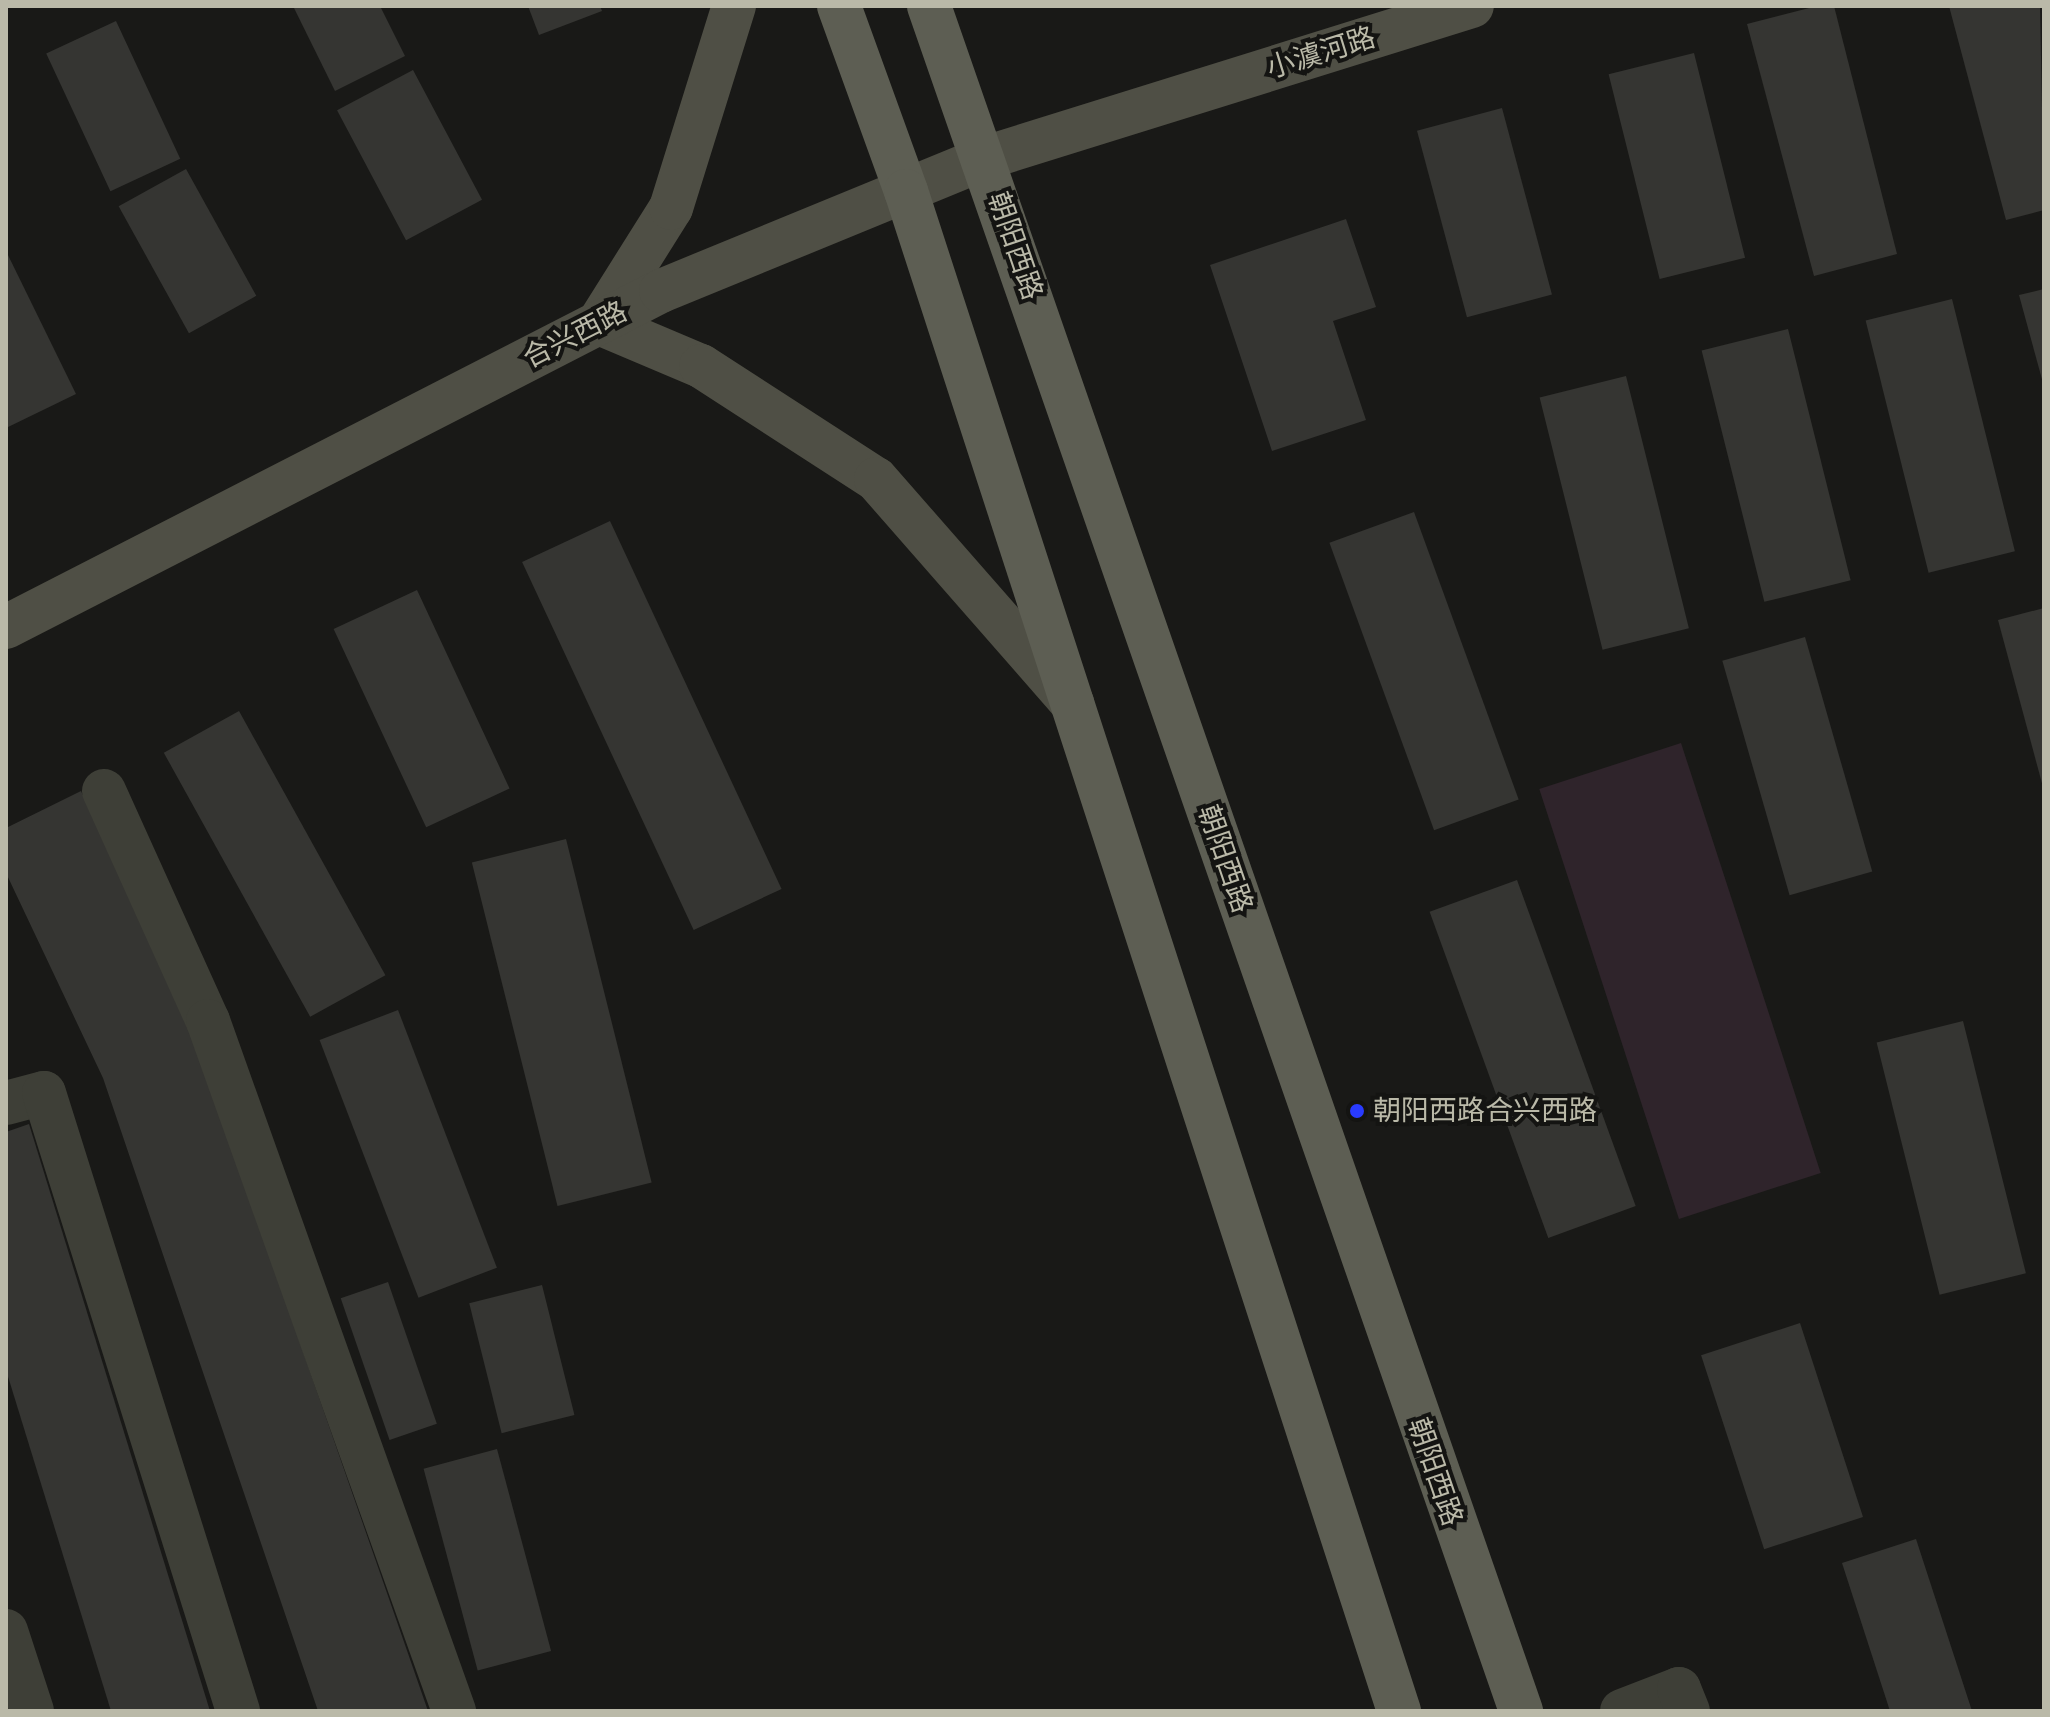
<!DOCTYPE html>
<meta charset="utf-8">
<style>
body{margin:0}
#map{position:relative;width:2050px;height:1717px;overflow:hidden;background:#191917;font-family:Poppins,"Noto Sans SC",sans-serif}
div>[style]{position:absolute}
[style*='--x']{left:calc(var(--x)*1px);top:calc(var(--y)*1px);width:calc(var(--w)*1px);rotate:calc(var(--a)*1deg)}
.green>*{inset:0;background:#2f242b;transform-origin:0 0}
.building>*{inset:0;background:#353532;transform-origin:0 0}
.street>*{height:44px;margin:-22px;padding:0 22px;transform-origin:22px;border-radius:22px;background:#3e3f37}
.secondary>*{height:44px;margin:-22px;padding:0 22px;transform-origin:22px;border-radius:22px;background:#4f4f45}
.primary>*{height:44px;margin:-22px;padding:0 22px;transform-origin:22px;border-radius:22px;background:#5d5e53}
.dots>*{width:22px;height:22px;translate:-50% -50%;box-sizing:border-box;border:4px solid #141412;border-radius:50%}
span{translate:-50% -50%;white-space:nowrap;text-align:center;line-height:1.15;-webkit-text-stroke:8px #141412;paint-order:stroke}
.street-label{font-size:28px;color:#bab9a8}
.poi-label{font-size:28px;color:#bab9a8}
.left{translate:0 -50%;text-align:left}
.frame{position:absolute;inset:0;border:8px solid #bab9a8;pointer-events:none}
</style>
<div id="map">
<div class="green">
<i style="left:1681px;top:743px;width:452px;height:149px;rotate:72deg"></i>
</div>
<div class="building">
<i style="clip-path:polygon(293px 6px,380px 6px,405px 56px,335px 91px)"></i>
<i style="clip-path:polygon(528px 6px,600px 6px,602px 11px,539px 35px)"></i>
<i style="clip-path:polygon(1817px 6px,1834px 6px,1897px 254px,1814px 276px,1747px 24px)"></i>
<i style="clip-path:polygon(1949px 6px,2040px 6px,2044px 210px,2006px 220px)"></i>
<i style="left:116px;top:21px;width:152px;height:77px;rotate:65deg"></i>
<i style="left:1694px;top:53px;width:211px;height:88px;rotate:76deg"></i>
<i style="left:413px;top:70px;width:147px;height:86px;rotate:62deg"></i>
<i style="left:1502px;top:108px;width:193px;height:88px;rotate:75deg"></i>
<i style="left:186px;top:169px;width:145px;height:77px;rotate:61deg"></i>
<i style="clip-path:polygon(1346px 219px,1376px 307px,1333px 321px,1366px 420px,1272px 451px,1210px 265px)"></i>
<i style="clip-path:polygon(6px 251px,76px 394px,6px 428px)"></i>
<i style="clip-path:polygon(2044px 289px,2044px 383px,2043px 383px,2019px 295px)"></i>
<i style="left:1952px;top:299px;width:260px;height:89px;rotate:76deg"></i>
<i style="left:1788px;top:329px;width:259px;height:89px;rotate:76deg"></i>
<i style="left:1626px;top:376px;width:260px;height:89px;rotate:76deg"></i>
<i style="left:1414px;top:512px;width:306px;height:90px;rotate:70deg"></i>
<i style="left:610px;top:521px;width:406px;height:97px;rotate:65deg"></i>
<i style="left:417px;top:590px;width:219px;height:92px;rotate:65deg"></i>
<i style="clip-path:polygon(2044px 608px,2044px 787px,2043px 787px,1998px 620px)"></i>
<i style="left:1805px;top:637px;width:244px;height:86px;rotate:74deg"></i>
<i style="left:239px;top:711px;width:302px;height:86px;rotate:61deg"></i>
<i style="clip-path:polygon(81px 791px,191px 1029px,428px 1711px,318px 1711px,103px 1078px,6px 873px,6px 828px)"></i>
<i style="left:566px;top:839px;width:354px;height:97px;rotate:76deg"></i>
<i style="left:1517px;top:880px;width:347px;height:93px;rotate:70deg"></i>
<i style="left:398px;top:1010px;width:276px;height:84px;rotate:69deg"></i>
<i style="left:1963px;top:1021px;width:260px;height:89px;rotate:76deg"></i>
<i style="clip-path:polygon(29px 1124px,210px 1711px,111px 1711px,6px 1370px,6px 1132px)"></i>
<i style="left:388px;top:1282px;width:150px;height:50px;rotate:71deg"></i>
<i style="left:542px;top:1285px;width:134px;height:75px;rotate:76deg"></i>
<i style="left:1800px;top:1323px;width:204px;height:104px;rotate:72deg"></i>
<i style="left:497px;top:1449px;width:209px;height:76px;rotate:75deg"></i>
<i style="clip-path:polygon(1916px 1539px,1972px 1711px,1890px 1711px,1842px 1563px)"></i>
</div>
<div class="street">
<i style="--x:104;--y:791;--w:252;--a:65.7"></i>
<i style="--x:208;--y:1021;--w:733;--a:70.38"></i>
<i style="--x:6;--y:1103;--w:39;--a:-15"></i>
<i style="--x:44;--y:1093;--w:648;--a:72.57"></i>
<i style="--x:6;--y:1631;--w:84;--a:72"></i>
<i style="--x:1622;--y:1711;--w:61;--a:-21.1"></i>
<i style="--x:1679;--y:1689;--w:24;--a:68"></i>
</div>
<div class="secondary">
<i style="--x:600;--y:321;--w:133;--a:-57.9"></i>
<i style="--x:671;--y:208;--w:212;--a:-72.7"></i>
<i style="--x:599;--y:323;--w:111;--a:22.9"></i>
<i style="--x:701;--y:366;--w:208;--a:32.9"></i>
<i style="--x:876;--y:479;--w:298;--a:48.8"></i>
<i style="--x:6;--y:627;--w:736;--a:-27.16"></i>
<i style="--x:661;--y:291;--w:350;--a:-22.3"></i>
<i style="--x:985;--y:158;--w:510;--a:-17.33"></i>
</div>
<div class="primary">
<i style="--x:839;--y:6;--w:197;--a:70.1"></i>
<i style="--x:906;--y:191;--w:1598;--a:72.03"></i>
<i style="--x:929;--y:6;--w:1805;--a:70.85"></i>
</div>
<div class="dots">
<i style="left:1357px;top:1111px;background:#293bff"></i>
</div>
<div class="street-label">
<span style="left:1321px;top:53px;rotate:-17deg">小澞河路</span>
<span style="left:1015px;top:246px;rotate:71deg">朝阳西路</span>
<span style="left:575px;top:335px;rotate:-27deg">合兴西路</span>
<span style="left:1225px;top:859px;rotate:71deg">朝阳西路</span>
<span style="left:1435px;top:1472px;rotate:71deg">朝阳西路</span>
</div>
<div class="poi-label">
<span class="left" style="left:1373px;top:1111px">朝阳西路合兴西路</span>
</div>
<div class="frame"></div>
</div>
